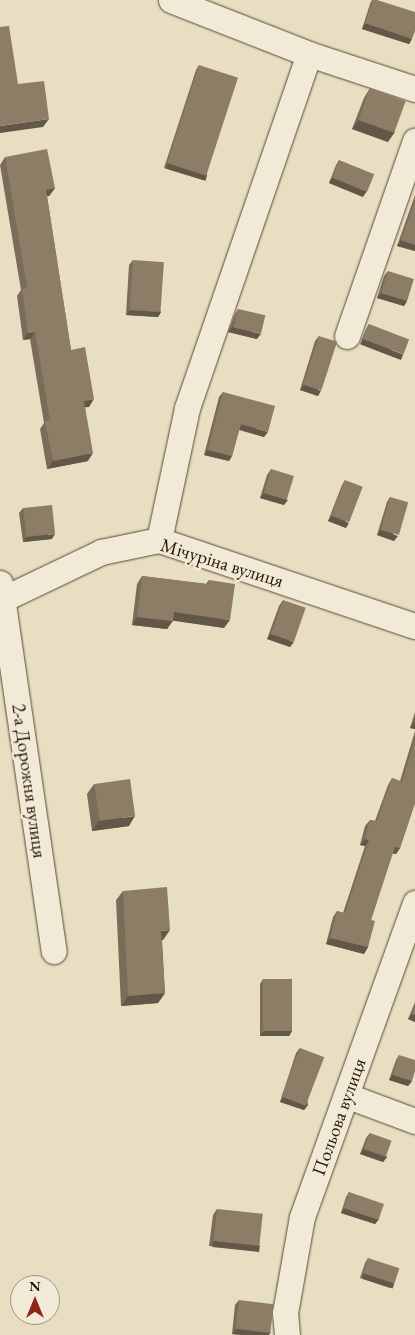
<!DOCTYPE html>
<meta charset="utf-8">
<style>
body{margin:0}
#map{position:relative;width:415px;height:1335px;overflow:hidden;background:#e8dec1;font-family:"EB Garamond",serif}
div>[style]{position:absolute}
[style*='--x']{left:calc(var(--x)*1px);top:calc(var(--y)*1px);width:calc(var(--w)*1px);rotate:calc(var(--a)*1deg)}
.roads{filter:drop-shadow(0 0 1px #5a4635) drop-shadow(0 0 1px #5a4635)}
.minor>*{height:25px;margin:-12.5px;padding:0 12.5px;transform-origin:12.5px;border-radius:12.5px;background:#f0ead7}
.wall>*{inset:0;background:#796c59}
.shaded-wall>*{inset:0;background:#635848;transform-origin:0 0}
.building>*{inset:0;background:#8d7d67;transform-origin:0 0}
span{translate:-50% -50%;white-space:nowrap;text-align:center;line-height:1.15;-webkit-text-stroke:5px #f0ead7;paint-order:stroke}
.street-label{font-size:19px;color:#2a1406}
.north{position:absolute;left:10px;top:1275px;width:50px;height:50px;box-sizing:border-box;background:#f0ead7;border:1px solid #a19483;border-radius:50%;rotate:0deg;font-size:14px;font-weight:700;line-height:20px;text-align:center;color:#2a1406}
.north::after{content:'';display:block;margin:auto;width:18px;height:22px;background:#8f2418;clip-path:polygon(50% 0,100% 100%,50% 72%,0 100%)}
</style>
<div id="map">
<div class="roads">
<div class="minor">
<i style="--x:171;--y:0;--w:148;--a:21.4"></i>
<i style="--x:309;--y:54;--w:112;--a:18.3"></i>
<i style="--x:347;--y:336;--w:207;--a:-70.8"></i>
<i style="--x:159;--y:540;--w:135;--a:-78"></i>
<i style="--x:187;--y:408;--w:374;--a:-71"></i>
<i style="--x:0;--y:583;--w:372;--a:81.7"></i>
<i style="--x:3;--y:599;--w:109;--a:-25.6"></i>
<i style="--x:101;--y:552;--w:59;--a:-11.7"></i>
<i style="--x:159;--y:540;--w:270;--a:18.6"></i>
<i style="--x:348;--y:1096;--w:72;--a:20.5"></i>
<i style="--x:287;--y:1335;--w:22;--a:-95"></i>
<i style="--x:285;--y:1313;--w:97;--a:-80"></i>
<i style="--x:302;--y:1217;--w:334;--a:-70.2"></i>
</div>
</div>
<div class="wall">
<i style="clip-path:polygon(372px 0,377px 0,412px 39px,409px 44px,362px 29px,370px 4px)"></i>
<i style="clip-path:polygon(199px 65px,207px 175px,203px 180px,164px 168px,196px 70px)"></i>
<i style="clip-path:polygon(370px 88px,388px 142px,352px 129px,364px 98px)"></i>
<i style="clip-path:polygon(5px 157px,55px 188px,49px 196px,47px 196px,71px 350px,89px 407px,85px 407px,88px 461px,47px 469px,40px 429px,44px 423px,30px 339px,23px 340px,17px 296px,21px 290px,0 165px)"></i>
<i style="clip-path:polygon(339px 160px,363px 197px,329px 183px,336px 165px)"></i>
<i style="clip-path:polygon(415px 195px,415px 251px,397px 246px)"></i>
<i style="clip-path:polygon(133px 260px,161px 312px,158px 317px,126px 315px,129px 265px)"></i>
<i style="clip-path:polygon(388px 271px,407px 301px,404px 306px,377px 298px,384px 276px)"></i>
<i style="clip-path:polygon(238px 309px,257px 339px,228px 332px,235px 314px)"></i>
<i style="clip-path:polygon(369px 324px,399px 359px,360px 344px,366px 329px)"></i>
<i style="clip-path:polygon(319px 336px,318px 396px,300px 390px,315px 341px)"></i>
<i style="clip-path:polygon(223px 392px,264px 437px,239px 430px,232px 456px,229px 461px,204px 455px,219px 397px)"></i>
<i style="clip-path:polygon(271px 469px,284px 505px,260px 498px,267px 475px)"></i>
<i style="clip-path:polygon(345px 480px,346px 528px,328px 521px,342px 485px)"></i>
<i style="clip-path:polygon(390px 497px,394px 541px,377px 535px,387px 502px)"></i>
<i style="clip-path:polygon(23px 508px,52px 539px,23px 542px,19px 513px)"></i>
<i style="clip-path:polygon(142px 576px,206px 584px,209px 580px,224px 628px,173px 620px,167px 629px,132px 625px,137px 584px)"></i>
<i style="clip-path:polygon(283px 600px,290px 647px,267px 639px,279px 606px)"></i>
<i style="clip-path:polygon(415px 712px,415px 729px,410px 728px)"></i>
<i style="clip-path:polygon(415px 731px,415px 803px,400px 848px,396px 854px,392px 853px,371px 920px,368px 947px,364px 954px,326px 944px,333px 917px,337px 911px,343px 913px,365px 846px,360px 845px,365px 826px,370px 820px,375px 821px,388px 785px,392px 778px,400px 781px)"></i>
<i style="clip-path:polygon(94px 784px,129px 826px,92px 831px,87px 794px)"></i>
<i style="clip-path:polygon(123px 891px,163px 940px,162px 940px,165px 993px,158px 1003px,121px 1006px,116px 900px)"></i>
<i style="clip-path:polygon(263px 979px,292px 1031px,289px 1036px,260px 1036px,260px 984px)"></i>
<i style="clip-path:polygon(415px 1002px,415px 1022px,408px 1019px)"></i>
<i style="clip-path:polygon(300px 1048px,308px 1105px,304px 1110px,280px 1102px,296px 1053px)"></i>
<i style="clip-path:polygon(399px 1055px,412px 1081px,408px 1086px,389px 1080px,396px 1060px)"></i>
<i style="clip-path:polygon(370px 1133px,387px 1157px,383px 1162px,360px 1154px,366px 1138px)"></i>
<i style="clip-path:polygon(349px 1192px,379px 1219px,375px 1224px,341px 1213px,346px 1197px)"></i>
<i style="clip-path:polygon(217px 1209px,260px 1246px,256px 1251px,209px 1246px,213px 1215px)"></i>
<i style="clip-path:polygon(368px 1258px,394px 1283px,390px 1288px,360px 1278px,365px 1263px)"></i>
<i style="clip-path:polygon(239px 1300px,269px 1335px,242px 1335px,232px 1334px,235px 1305px)"></i>
</div>
<div class="shaded-wall">
<i style="clip-path:polygon(365px 23px,412px 39px,409px 44px,362px 29px)"></i>
<i style="clip-path:polygon(49px 119px,43px 127px,0 133px,0 126px)"></i>
<i style="clip-path:polygon(359px 120px,395px 132px,388px 142px,352px 129px)"></i>
<i style="left:168px;top:163px;width:41px;height:6px;rotate:17deg"></i>
<i style="clip-path:polygon(332px 178px,367px 191px,363px 197px,329px 183px)"></i>
<i style="clip-path:polygon(55px 188px,49px 196px,41px 197px,46px 190px)"></i>
<i style="clip-path:polygon(401px 240px,415px 245px,415px 251px,397px 246px)"></i>
<i style="clip-path:polygon(381px 293px,407px 301px,404px 306px,377px 298px)"></i>
<i style="clip-path:polygon(130px 310px,161px 312px,158px 317px,126px 315px)"></i>
<i style="clip-path:polygon(232px 327px,261px 334px,257px 339px,228px 332px)"></i>
<i style="clip-path:polygon(35px 332px,30px 339px,23px 340px,28px 333px)"></i>
<i style="left:363px;top:339px;width:43px;height:6px;rotate:21deg"></i>
<i style="clip-path:polygon(304px 385px,321px 391px,318px 396px,300px 390px)"></i>
<i style="clip-path:polygon(94px 399px,89px 407px,78px 408px,84px 401px)"></i>
<i style="clip-path:polygon(241px 424px,268px 432px,264px 437px,237px 429px)"></i>
<i style="clip-path:polygon(208px 450px,232px 456px,229px 461px,204px 455px)"></i>
<i style="clip-path:polygon(93px 453px,88px 461px,47px 469px,53px 461px)"></i>
<i style="clip-path:polygon(264px 493px,288px 500px,284px 505px,260px 498px)"></i>
<i style="clip-path:polygon(332px 516px,349px 523px,346px 528px,328px 521px)"></i>
<i style="clip-path:polygon(381px 530px,398px 536px,394px 541px,377px 535px)"></i>
<i style="clip-path:polygon(55px 534px,52px 539px,23px 542px,26px 537px)"></i>
<i style="clip-path:polygon(174px 612px,230px 620px,224px 628px,168px 620px)"></i>
<i style="clip-path:polygon(137px 617px,173px 621px,167px 629px,132px 625px)"></i>
<i style="clip-path:polygon(271px 634px,294px 642px,290px 647px,267px 639px)"></i>
<i style="clip-path:polygon(415px 722px,415px 729px,410px 728px)"></i>
<i style="clip-path:polygon(135px 816px,129px 826px,92px 831px,99px 821px)"></i>
<i style="clip-path:polygon(365px 839px,369px 840px,365px 846px,360px 845px)"></i>
<i style="clip-path:polygon(395px 847px,400px 848px,396px 854px,390px 853px)"></i>
<i style="clip-path:polygon(170px 930px,163px 940px,154px 941px,161px 931px)"></i>
<i style="clip-path:polygon(330px 938px,368px 947px,364px 954px,326px 944px)"></i>
<i style="clip-path:polygon(165px 993px,158px 1003px,121px 1006px,128px 996px)"></i>
<i style="clip-path:polygon(412px 1014px,415px 1015px,415px 1022px,408px 1019px)"></i>
<i style="clip-path:polygon(264px 1031px,292px 1031px,289px 1036px,260px 1036px)"></i>
<i style="clip-path:polygon(393px 1075px,412px 1081px,408px 1086px,389px 1080px)"></i>
<i style="clip-path:polygon(283px 1097px,308px 1105px,304px 1110px,280px 1102px)"></i>
<i style="clip-path:polygon(364px 1149px,387px 1157px,383px 1162px,360px 1154px)"></i>
<i style="clip-path:polygon(344px 1208px,379px 1219px,375px 1224px,341px 1213px)"></i>
<i style="left:213px;top:1241px;width:47px;height:6px;rotate:6deg"></i>
<i style="left:364px;top:1273px;width:32px;height:6px;rotate:18deg"></i>
<i style="clip-path:polygon(236px 1329px,271px 1332px,269px 1335px,242px 1335px,232px 1334px)"></i>
</div>
<div class="building">
<i style="clip-path:polygon(373px 0,377px 0,415px 12px,415px 31px,412px 39px,365px 23px)"></i>
<i style="clip-path:polygon(9px 26px,18px 84px,44px 81px,49px 119px,0 126px,0 27px)"></i>
<i style="left:199px;top:65px;width:41px;height:103px;rotate:18deg"></i>
<i style="left:370px;top:88px;width:38px;height:34px;rotate:20deg"></i>
<i style="clip-path:polygon(47px 149px,55px 188px,46px 190px,71px 350px,85px 347px,94px 399px,84px 401px,93px 453px,53px 461px,45px 421px,50px 420px,35px 332px,28px 333px,22px 289px,27px 288px,5px 157px)"></i>
<i style="left:339px;top:160px;width:38px;height:19px;rotate:22deg"></i>
<i style="clip-path:polygon(415px 200px,415px 245px,401px 240px)"></i>
<i style="left:133px;top:260px;width:31px;height:50px;rotate:4deg"></i>
<i style="left:388px;top:271px;width:27px;height:23px;rotate:17deg"></i>
<i style="left:238px;top:309px;width:28px;height:19px;rotate:13deg"></i>
<i style="left:369px;top:324px;width:43px;height:16px;rotate:21deg"></i>
<i style="left:319px;top:336px;width:19px;height:51px;rotate:18deg"></i>
<i style="clip-path:polygon(223px 392px,275px 406px,268px 432px,241px 424px,232px 456px,208px 450px)"></i>
<i style="left:271px;top:469px;width:24px;height:25px;rotate:17deg"></i>
<i style="left:345px;top:480px;width:19px;height:38px;rotate:21deg"></i>
<i style="left:390px;top:497px;width:19px;height:34px;rotate:16deg"></i>
<i style="left:52px;top:505px;width:29px;height:29px;rotate:84deg"></i>
<i style="clip-path:polygon(142px 576px,208px 584px,209px 580px,235px 584px,230px 620px,174px 612px,173px 621px,137px 617px)"></i>
<i style="left:283px;top:600px;width:24px;height:36px;rotate:19deg"></i>
<i style="clip-path:polygon(415px 739px,415px 803px,400px 848px,395px 847px,371px 920px,375px 921px,368px 947px,330px 938px,337px 911px,345px 913px,369px 840px,365px 839px,370px 820px,377px 821px,392px 778px,402px 782px)"></i>
<i style="left:130px;top:779px;width:37px;height:36px;rotate:82deg"></i>
<i style="clip-path:polygon(167px 887px,170px 930px,161px 931px,165px 993px,128px 996px,123px 891px)"></i>
<i style="left:263px;top:979px;width:29px;height:52px"></i>
<i style="clip-path:polygon(415px 1006px,415px 1015px,412px 1014px)"></i>
<i style="left:300px;top:1048px;width:26px;height:52px;rotate:21deg"></i>
<i style="clip-path:polygon(399px 1055px,415px 1060px,415px 1071px,412px 1081px,393px 1075px)"></i>
<i style="left:370px;top:1133px;width:23px;height:17px;rotate:20deg"></i>
<i style="left:349px;top:1192px;width:37px;height:17px;rotate:19deg"></i>
<i style="left:217px;top:1209px;width:46px;height:32px;rotate:6deg"></i>
<i style="left:368px;top:1258px;width:33px;height:16px;rotate:18deg"></i>
<i style="left:239px;top:1300px;width:35px;height:29px;rotate:7deg"></i>
</div>
<div class="street-label">
<span style="left:222px;top:563px;rotate:17deg">Мічуріна вулиця</span>
<span style="left:29px;top:781px;rotate:82deg">2-а Дорожня вулиця</span>
<span style="left:339px;top:1117px;rotate:-70deg">Польова вулиця</span>
</div>
<div class="north">N</div>
</div>
